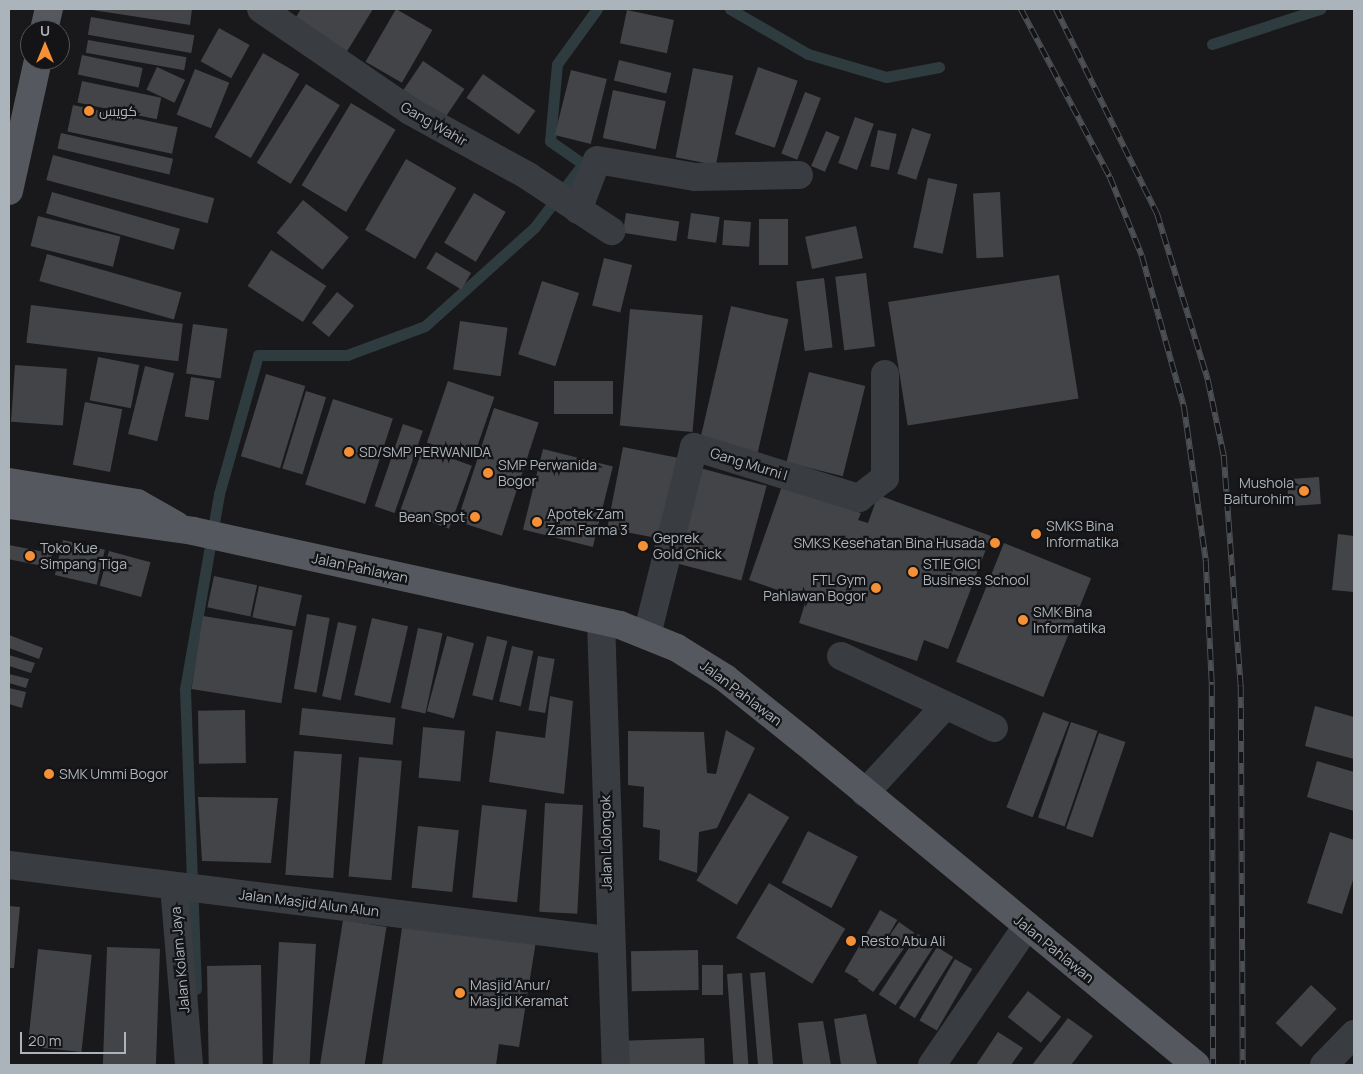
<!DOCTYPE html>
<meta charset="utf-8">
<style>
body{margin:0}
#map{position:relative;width:1363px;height:1074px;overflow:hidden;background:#19191b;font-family:Manrope,Cairo,sans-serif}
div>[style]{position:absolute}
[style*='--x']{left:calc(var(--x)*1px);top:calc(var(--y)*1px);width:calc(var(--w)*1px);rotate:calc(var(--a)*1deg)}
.stream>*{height:11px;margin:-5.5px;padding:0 5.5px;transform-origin:5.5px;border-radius:5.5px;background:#2e3b3f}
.building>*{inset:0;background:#434448;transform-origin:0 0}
.minor>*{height:28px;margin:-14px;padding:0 14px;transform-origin:14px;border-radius:14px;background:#393c40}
.major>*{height:28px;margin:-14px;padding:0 14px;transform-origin:14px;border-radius:14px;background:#55595f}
.rail>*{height:5.5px;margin-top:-2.75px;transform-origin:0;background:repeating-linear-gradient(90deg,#141416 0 11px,#4c5055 0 22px);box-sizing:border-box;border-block:1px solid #4c5055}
.dots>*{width:14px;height:14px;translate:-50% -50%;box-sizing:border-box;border:2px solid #141416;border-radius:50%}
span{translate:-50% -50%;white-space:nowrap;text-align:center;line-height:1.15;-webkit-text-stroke:4.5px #141416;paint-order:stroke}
.poi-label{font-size:14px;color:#abb3bb}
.left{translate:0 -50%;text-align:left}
.right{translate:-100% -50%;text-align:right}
.street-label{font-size:14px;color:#abb3bb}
.frame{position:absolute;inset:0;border:10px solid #abb3bb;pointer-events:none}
.north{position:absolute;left:20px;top:20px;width:50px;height:50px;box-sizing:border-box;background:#141416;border:1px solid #505458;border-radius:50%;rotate:0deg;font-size:14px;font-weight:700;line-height:20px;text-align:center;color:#abb3bb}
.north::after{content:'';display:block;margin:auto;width:18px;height:22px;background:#f59036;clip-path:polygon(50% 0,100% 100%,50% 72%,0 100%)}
.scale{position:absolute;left:20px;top:1032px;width:106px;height:22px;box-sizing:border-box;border:2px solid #abb3bb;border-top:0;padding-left:6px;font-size:15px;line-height:18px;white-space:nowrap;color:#abb3bb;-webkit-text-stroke:4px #141416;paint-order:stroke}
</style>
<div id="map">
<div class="stream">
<i style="--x:730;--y:9;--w:90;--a:30"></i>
<i style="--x:808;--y:54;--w:81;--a:16.4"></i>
<i style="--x:886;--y:77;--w:54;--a:-10.7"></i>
<i style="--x:1212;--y:44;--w:114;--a:-18"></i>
<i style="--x:196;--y:989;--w:300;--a:-92.1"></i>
<i style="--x:185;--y:689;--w:198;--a:-80.1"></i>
<i style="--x:219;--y:494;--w:144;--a:-74.3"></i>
<i style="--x:258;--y:355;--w:89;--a:0"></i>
<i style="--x:347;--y:355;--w:83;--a:-20.4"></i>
<i style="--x:425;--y:326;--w:147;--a:-42"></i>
<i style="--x:534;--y:228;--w:81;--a:-52.6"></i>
<i style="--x:583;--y:164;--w:40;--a:-145.1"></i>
<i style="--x:550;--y:141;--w:77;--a:-84.8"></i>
<i style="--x:557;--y:64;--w:68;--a:-54"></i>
</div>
<div class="building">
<i style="clip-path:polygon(86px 9px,192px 9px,190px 25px)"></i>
<i style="clip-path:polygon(301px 9px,373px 9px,346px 53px,293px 22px)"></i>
<i style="left:396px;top:9px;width:42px;height:61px;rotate:30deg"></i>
<i style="left:627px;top:10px;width:48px;height:34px;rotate:12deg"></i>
<i style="left:91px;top:17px;width:105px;height:18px;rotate:10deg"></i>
<i style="left:219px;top:28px;width:35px;height:38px;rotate:29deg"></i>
<i style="left:88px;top:40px;width:100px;height:13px;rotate:10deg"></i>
<i style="left:263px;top:53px;width:42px;height:97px;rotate:30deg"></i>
<i style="left:82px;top:55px;width:62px;height:20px;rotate:12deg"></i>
<i style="left:619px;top:60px;width:54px;height:21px;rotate:14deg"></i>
<i style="left:423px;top:61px;width:50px;height:35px;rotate:34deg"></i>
<i style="left:157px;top:67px;width:31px;height:25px;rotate:25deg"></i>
<i style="left:758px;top:67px;width:42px;height:71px;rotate:19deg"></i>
<i style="left:693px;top:68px;width:41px;height:91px;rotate:11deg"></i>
<i style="left:195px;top:69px;width:37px;height:49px;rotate:22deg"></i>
<i style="left:571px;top:70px;width:37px;height:67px;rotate:14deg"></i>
<i style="left:483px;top:74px;width:64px;height:29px;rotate:35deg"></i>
<i style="left:82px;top:81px;width:81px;height:22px;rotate:12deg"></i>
<i style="left:306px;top:84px;width:40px;height:93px;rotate:32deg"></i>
<i style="left:613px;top:90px;width:54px;height:49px;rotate:12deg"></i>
<i style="left:805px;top:92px;width:17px;height:66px;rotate:21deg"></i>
<i style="left:351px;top:103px;width:52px;height:96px;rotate:31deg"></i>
<i style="left:73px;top:105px;width:107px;height:27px;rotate:12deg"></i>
<i style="left:855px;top:117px;width:20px;height:49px;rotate:20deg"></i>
<i style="left:912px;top:128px;width:20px;height:48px;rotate:18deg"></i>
<i style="left:878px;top:130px;width:19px;height:37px;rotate:12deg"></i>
<i style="left:826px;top:131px;width:15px;height:38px;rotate:23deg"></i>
<i style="left:61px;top:133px;width:115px;height:16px;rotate:13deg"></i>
<i style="left:53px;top:155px;width:167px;height:26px;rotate:15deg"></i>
<i style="left:406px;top:159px;width:58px;height:82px;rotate:30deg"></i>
<i style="left:928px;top:178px;width:30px;height:71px;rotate:12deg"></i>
<i style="left:52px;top:192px;width:133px;height:22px;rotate:16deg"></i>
<i style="left:1000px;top:192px;width:65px;height:27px;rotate:87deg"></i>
<i style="left:474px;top:193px;width:37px;height:58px;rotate:31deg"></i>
<i style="left:303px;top:200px;width:59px;height:42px;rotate:39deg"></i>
<i style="left:626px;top:213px;width:54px;height:20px;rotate:9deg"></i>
<i style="left:691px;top:213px;width:29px;height:26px;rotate:8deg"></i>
<i style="left:38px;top:216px;width:85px;height:31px;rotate:14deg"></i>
<i style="left:759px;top:219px;width:29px;height:46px"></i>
<i style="left:724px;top:220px;width:27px;height:25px;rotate:4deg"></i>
<i style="left:856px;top:226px;width:33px;height:52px;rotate:78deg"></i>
<i style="left:271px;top:250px;width:66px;height:43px;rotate:33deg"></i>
<i style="left:436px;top:252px;width:41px;height:19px;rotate:31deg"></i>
<i style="left:47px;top:254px;width:140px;height:28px;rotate:16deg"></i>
<i style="left:604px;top:258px;width:29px;height:49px;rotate:14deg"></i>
<i style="left:866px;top:273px;width:74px;height:31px;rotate:83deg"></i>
<i style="left:1059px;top:275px;width:125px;height:173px;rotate:81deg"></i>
<i style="left:824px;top:278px;width:70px;height:28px;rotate:83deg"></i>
<i style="left:542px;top:281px;width:39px;height:77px;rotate:18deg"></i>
<i style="left:337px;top:292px;width:22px;height:40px;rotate:39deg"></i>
<i style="left:31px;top:305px;width:153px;height:38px;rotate:7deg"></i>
<i style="left:731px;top:306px;width:59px;height:137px;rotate:13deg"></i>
<i style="left:630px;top:309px;width:73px;height:117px;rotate:5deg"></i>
<i style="left:460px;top:321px;width:48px;height:49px;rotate:8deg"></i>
<i style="left:193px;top:324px;width:35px;height:50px;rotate:8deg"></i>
<i style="left:98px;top:357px;width:42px;height:44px;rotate:11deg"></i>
<i style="left:15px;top:365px;width:52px;height:57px;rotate:4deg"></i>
<i style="left:145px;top:366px;width:30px;height:70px;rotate:14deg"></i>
<i style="left:809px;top:372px;width:58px;height:93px;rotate:14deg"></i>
<i style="left:266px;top:374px;width:41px;height:86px;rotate:17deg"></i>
<i style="left:191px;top:377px;width:24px;height:40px;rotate:9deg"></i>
<i style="left:448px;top:381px;width:49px;height:65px;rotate:19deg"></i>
<i style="left:554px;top:381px;width:59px;height:33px"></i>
<i style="left:306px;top:391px;width:21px;height:81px;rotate:17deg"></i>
<i style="left:333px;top:399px;width:63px;height:90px;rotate:18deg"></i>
<i style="left:85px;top:402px;width:38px;height:64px;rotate:11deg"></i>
<i style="left:494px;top:408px;width:47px;height:119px;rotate:18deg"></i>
<i style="left:403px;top:424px;width:21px;height:87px;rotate:19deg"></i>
<i style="left:623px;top:447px;width:57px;height:83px;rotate:11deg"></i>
<i style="left:423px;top:448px;width:52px;height:67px;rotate:20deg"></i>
<i style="left:543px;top:449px;width:72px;height:83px;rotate:14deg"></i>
<i style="left:700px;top:468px;width:69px;height:98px;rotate:15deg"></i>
<i style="left:1319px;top:477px;width:27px;height:32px;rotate:86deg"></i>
<i style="clip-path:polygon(782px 486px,861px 513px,858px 520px,868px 523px,878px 495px,991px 536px,948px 649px,924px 640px,917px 661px,799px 623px,806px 600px,749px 580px)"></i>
<i style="clip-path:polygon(1338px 534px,1354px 536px,1354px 592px,1332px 590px)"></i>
<i style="left:63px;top:540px;width:43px;height:36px;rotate:13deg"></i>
<i style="left:1004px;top:543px;width:94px;height:128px;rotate:22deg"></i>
<i style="left:9px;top:545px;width:44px;height:14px;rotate:11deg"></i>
<i style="left:109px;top:551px;width:43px;height:36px;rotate:15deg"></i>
<i style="left:214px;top:576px;width:44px;height:32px;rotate:12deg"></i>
<i style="left:259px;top:586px;width:44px;height:32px;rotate:12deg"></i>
<i style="left:307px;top:614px;width:23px;height:76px;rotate:10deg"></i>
<i style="left:203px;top:616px;width:91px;height:74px;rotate:9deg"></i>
<i style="left:372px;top:618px;width:37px;height:79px;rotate:13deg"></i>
<i style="left:338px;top:622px;width:19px;height:76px;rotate:12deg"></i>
<i style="left:418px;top:628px;width:25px;height:82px;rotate:12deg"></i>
<i style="clip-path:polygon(9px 635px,43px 648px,39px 659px,9px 648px)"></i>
<i style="left:447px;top:636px;width:28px;height:78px;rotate:15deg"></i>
<i style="left:487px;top:636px;width:21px;height:61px;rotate:14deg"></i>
<i style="left:512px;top:646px;width:22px;height:57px;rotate:13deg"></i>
<i style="clip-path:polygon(9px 655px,35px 663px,31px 673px,9px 666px)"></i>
<i style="left:538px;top:656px;width:17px;height:55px;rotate:10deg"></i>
<i style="clip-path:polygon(9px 674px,29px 679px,26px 688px,9px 683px)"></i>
<i style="clip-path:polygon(9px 688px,26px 692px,22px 708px,9px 704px)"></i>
<i style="clip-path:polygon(550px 696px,573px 701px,564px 794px,489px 782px,496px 731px,545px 738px)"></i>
<i style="clip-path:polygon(1315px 706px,1354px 717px,1354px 759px,1305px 746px)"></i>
<i style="left:302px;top:708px;width:94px;height:27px;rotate:6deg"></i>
<i style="left:245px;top:710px;width:53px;height:47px;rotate:89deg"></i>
<i style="left:1043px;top:712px;width:28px;height:102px;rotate:21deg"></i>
<i style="left:1071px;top:722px;width:28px;height:101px;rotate:19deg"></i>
<i style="left:423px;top:727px;width:42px;height:51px;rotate:5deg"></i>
<i style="clip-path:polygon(726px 730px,755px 748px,717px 828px,699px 832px,697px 873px,659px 860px,660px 830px,643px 827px,644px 787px,628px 785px,628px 731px,704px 732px,707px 773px,716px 774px)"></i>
<i style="left:1099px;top:733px;width:28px;height:101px;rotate:19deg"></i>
<i style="left:294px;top:751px;width:48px;height:124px;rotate:4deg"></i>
<i style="left:359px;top:757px;width:43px;height:120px;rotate:5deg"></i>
<i style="clip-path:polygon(1317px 761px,1354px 772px,1354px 811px,1307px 797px)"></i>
<i style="left:749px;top:793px;width:47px;height:102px;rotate:31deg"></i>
<i style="clip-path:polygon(198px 797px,278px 798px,271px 863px,202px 861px)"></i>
<i style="left:545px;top:803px;width:38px;height:109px;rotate:3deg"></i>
<i style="left:482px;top:805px;width:45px;height:93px;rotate:6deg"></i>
<i style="left:418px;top:826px;width:41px;height:62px;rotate:6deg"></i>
<i style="left:808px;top:831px;width:56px;height:58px;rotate:27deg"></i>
<i style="clip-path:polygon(1330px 832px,1354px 840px,1354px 877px,1342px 914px,1307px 903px)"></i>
<i style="left:769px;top:883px;width:89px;height:64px;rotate:31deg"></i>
<i style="clip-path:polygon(9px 906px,20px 907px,14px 968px,9px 968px)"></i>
<i style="left:880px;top:910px;width:20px;height:71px;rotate:30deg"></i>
<i style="left:343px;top:920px;width:44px;height:146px;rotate:9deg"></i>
<i style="clip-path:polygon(403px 921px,536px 941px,519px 1047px,499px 1044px,496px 1065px,382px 1065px)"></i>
<i style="left:899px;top:922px;width:19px;height:72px;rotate:35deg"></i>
<i style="left:918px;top:934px;width:20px;height:72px;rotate:33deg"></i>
<i style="left:279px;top:942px;width:37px;height:123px;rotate:3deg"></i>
<i style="left:107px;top:947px;width:53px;height:118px;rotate:2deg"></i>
<i style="left:937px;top:947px;width:19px;height:72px;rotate:32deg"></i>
<i style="left:38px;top:949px;width:54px;height:98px;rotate:6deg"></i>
<i style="left:698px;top:950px;width:40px;height:67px;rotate:89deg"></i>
<i style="left:955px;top:959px;width:20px;height:71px;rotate:30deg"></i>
<i style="left:261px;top:965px;width:100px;height:54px;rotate:89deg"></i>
<i style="left:702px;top:965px;width:21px;height:30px"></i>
<i style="left:765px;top:972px;width:93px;height:15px;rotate:85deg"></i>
<i style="left:742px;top:973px;width:92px;height:15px;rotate:86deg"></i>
<i style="left:1311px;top:985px;width:35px;height:52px;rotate:43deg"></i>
<i style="left:1028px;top:991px;width:42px;height:33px;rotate:38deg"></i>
<i style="clip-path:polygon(866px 1014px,877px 1065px,841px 1065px,834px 1019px)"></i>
<i style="clip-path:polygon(1068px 1018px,1093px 1036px,1071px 1065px,1032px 1065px)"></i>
<i style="clip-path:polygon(823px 1021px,831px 1065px,803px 1065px,798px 1023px)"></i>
<i style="clip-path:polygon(998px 1032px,1023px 1048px,1011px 1065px,976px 1065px)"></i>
<i style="left:704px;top:1038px;width:27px;height:80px;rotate:88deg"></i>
</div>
<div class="minor">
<i style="--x:261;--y:9;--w:181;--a:34.4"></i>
<i style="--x:410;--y:111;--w:135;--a:28.8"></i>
<i style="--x:528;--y:176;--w:100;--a:33.5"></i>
<i style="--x:578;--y:210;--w:53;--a:-69.2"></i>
<i style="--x:597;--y:160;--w:99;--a:9.8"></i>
<i style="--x:695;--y:177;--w:104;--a:-1.1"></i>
<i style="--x:601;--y:621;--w:444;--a:88.1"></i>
<i style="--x:647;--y:635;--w:194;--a:-76"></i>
<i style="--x:694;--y:447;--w:173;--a:17.2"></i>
<i style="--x:859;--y:498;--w:33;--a:-38"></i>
<i style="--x:885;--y:478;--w:104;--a:-90"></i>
<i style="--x:841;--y:656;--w:169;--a:25.2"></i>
<i style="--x:865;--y:793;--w:118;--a:-47.4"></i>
<i style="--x:9;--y:865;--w:604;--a:7.14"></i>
<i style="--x:174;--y:886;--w:180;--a:85.2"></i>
<i style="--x:932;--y:1065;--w:167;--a:-55.7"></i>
<i style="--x:1324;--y:1065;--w:43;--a:-45.9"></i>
</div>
<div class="major">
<i style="--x:44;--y:30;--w:22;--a:-77"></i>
<i style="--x:9;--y:191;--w:134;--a:-77.5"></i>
<i style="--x:9;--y:482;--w:130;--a:9.3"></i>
<i style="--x:137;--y:503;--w:45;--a:29.4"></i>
<i style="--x:9;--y:505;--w:186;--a:8"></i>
<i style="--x:193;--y:531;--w:437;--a:12.4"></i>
<i style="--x:620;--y:625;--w:61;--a:22"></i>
<i style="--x:677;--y:648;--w:57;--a:32"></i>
<i style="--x:725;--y:678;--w:102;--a:38.7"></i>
<i style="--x:805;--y:742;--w:507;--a:39.56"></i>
</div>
<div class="rail">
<i style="--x:1021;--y:9;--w:190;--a:62.1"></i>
<i style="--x:1110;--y:177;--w:85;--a:67.9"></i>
<i style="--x:1142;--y:256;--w:156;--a:74.4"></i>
<i style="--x:1184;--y:406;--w:157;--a:81.9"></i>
<i style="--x:1206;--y:561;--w:124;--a:87.2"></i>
<i style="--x:1212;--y:685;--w:380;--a:89.8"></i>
<i style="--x:1056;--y:9;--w:228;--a:63.7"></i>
<i style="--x:1157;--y:213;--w:175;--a:73"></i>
<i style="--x:1208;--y:380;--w:78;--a:78.1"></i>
<i style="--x:1224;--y:456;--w:231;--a:85.8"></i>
<i style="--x:1241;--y:686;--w:379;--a:89.7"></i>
</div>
<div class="dots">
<i style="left:89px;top:111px;background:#f59036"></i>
<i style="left:349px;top:452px;background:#f59036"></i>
<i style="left:488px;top:473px;background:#f59036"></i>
<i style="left:1304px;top:491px;background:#f59036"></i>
<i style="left:475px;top:517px;background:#f59036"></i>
<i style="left:537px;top:522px;background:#f59036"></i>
<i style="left:1036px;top:534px;background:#f59036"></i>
<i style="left:995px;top:543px;background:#f59036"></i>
<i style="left:643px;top:546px;background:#f59036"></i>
<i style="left:30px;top:556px;background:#f59036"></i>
<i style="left:913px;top:572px;background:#f59036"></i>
<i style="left:876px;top:588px;background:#f59036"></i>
<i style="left:1023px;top:620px;background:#f59036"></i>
<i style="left:49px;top:774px;background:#f59036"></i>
<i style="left:851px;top:941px;background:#f59036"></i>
<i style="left:460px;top:993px;background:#f59036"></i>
</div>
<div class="poi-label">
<span class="left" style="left:99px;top:111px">كويس</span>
<span class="left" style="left:359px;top:452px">SD/SMP PERWANIDA</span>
<span class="left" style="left:498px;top:473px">SMP Perwanida<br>Bogor</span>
<span class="right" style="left:1294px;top:491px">Mushola<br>Baiturohim</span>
<span class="left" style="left:547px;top:522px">Apotek Zam<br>Zam Farma 3</span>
<span class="right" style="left:465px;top:517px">Bean Spot</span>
<span class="left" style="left:1046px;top:534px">SMKS Bina<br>Informatika</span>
<span class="left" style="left:653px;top:546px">Geprek<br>Gold Chick</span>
<span class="right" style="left:985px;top:543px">SMKS Kesehatan Bina Husada</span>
<span class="left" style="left:40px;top:556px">Toko Kue<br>Simpang Tiga</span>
<span class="left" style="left:923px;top:572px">STIE GICI<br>Business School</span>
<span class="right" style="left:866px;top:588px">FTL Gym<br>Pahlawan Bogor</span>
<span class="left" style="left:1033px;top:620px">SMK Bina<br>Informatika</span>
<span class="left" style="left:59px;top:774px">SMK Ummi Bogor</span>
<span class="left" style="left:861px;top:941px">Resto Abu Ali</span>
<span class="left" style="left:470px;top:993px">Masjid Anur/<br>Masjid Keramat</span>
</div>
<div class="street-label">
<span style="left:434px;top:124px;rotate:30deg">Gang Wahir</span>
<span style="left:749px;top:464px;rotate:17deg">Gang Murni I</span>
<span style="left:360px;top:568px;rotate:12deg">Jalan Pahlawan</span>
<span style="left:741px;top:693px;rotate:37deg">Jalan Pahlawan</span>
<span style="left:606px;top:843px;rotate:-91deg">Jalan Lolongok</span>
<span style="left:309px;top:903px;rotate:7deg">Jalan Masjid Alun Alun</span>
<span style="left:1054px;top:949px;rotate:39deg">Jalan Pahlawan</span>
<span style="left:180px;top:960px;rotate:-95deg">Jalan Kolam Jaya</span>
</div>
<div class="frame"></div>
<div class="north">U</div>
<div class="scale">20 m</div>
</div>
